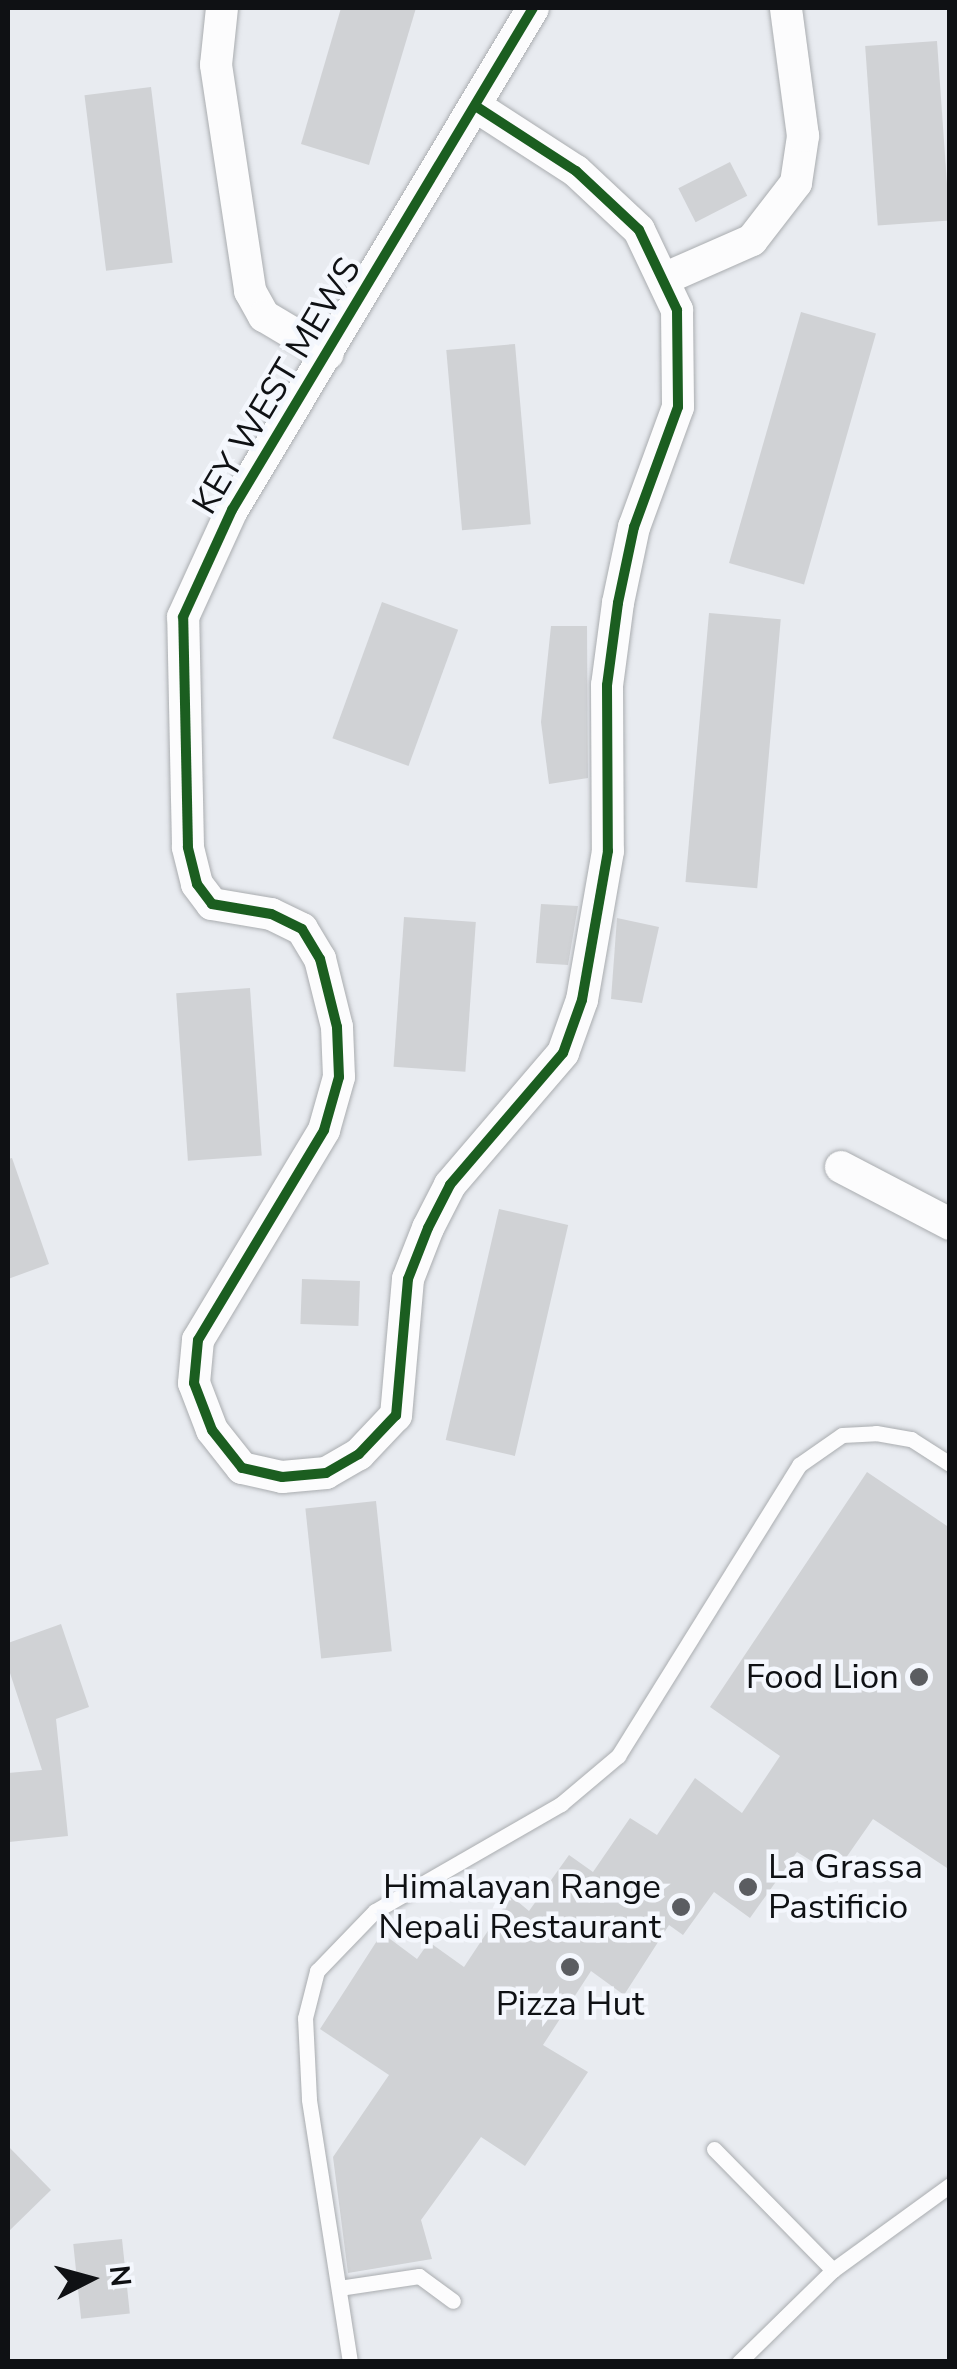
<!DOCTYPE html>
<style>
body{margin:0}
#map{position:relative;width:957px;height:2369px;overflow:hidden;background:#e8ebf0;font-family:"Nunito Sans",sans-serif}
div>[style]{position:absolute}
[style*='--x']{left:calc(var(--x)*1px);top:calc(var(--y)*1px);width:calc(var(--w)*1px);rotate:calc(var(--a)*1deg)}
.building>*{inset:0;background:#d0d2d5;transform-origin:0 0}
.roads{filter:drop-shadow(0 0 2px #aaadb0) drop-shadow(0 0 2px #aaadb0)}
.service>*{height:15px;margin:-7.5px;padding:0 7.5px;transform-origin:7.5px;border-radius:7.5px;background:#fcfcfd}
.minor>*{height:32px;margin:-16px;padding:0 16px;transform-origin:16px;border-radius:16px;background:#fcfcfd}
.cycleway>*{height:10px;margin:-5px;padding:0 5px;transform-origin:5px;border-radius:5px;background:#1b5e20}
.dots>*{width:28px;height:28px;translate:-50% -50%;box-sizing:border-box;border:5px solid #f4f7fd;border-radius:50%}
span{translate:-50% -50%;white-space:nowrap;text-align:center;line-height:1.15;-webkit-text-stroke:9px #f4f7fd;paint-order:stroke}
.street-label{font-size:35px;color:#0f1114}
.poi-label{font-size:35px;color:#0f1114}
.right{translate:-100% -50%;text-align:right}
.left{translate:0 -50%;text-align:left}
.frame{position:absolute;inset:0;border:10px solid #0f1114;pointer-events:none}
.north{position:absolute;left:40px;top:2229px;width:100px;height:100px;-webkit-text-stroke:8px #f4f7fd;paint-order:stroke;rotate:84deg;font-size:28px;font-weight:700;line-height:40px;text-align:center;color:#0f1114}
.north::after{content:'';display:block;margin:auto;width:35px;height:45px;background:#0f1114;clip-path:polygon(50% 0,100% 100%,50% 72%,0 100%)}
</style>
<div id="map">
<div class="building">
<i style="clip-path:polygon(341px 8px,416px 8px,369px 165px,301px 144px)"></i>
<i style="left:937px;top:41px;width:180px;height:72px;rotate:86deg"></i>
<i style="left:151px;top:87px;width:177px;height:67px;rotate:83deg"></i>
<i style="left:730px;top:162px;width:38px;height:58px;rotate:63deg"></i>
<i style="left:801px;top:312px;width:78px;height:261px;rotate:16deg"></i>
<i style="left:515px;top:344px;width:181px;height:69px;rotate:85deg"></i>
<i style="left:382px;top:602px;width:81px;height:145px;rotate:20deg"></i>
<i style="left:709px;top:613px;width:72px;height:270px;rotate:5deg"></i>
<i style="clip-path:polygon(551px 626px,587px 626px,588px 778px,549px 784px,541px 722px)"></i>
<i style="clip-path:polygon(541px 904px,578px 906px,568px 965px,536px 963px)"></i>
<i style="left:404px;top:917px;width:72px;height:150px;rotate:4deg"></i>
<i style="clip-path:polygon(617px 918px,659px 927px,642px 1003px,611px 999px)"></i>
<i style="left:250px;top:988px;width:168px;height:74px;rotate:86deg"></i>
<i style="clip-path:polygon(12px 1158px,49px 1264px,8px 1279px,8px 1159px)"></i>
<i style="left:499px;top:1209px;width:71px;height:237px;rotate:13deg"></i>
<i style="left:302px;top:1279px;width:58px;height:45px;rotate:2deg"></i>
<i style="clip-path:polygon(867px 1472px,950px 1528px,950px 1870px,873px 1819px,834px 1875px,797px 1852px,750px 1918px,714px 1892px,683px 1935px,669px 1925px,624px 1995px,591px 1971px,543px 2045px,588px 2072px,525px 2166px,481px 2137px,421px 2220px,432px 2259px,348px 2273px,333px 2157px,389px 2075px,320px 2029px,382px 1933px,417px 1959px,429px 1942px,464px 1967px,511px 1896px,529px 1911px,569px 1855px,593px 1872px,630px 1818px,657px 1835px,695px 1778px,742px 1813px,780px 1756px,710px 1707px)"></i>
<i style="left:376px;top:1501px;width:151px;height:71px;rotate:84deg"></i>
<i style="clip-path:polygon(61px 1624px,89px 1707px,56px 1719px,68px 1836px,9px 1842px,8px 1773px,42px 1770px,8px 1667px,8px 1643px)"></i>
<i style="clip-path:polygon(8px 2146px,51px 2190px,8px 2232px)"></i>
<i style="left:122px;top:2239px;width:75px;height:49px;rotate:84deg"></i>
</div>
<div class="roads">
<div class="service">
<i style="--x:714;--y:2149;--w:170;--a:45.5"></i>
<i style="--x:833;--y:2270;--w:132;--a:135.6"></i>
<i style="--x:833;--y:2270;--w:145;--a:-36"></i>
<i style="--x:339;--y:2288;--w:81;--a:-8.5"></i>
<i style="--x:419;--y:2276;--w:42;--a:36.3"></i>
<i style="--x:350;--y:2362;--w:266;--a:-98.9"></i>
<i style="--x:309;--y:2099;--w:81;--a:-92.8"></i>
<i style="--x:305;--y:2018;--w:49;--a:-75.7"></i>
<i style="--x:317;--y:1971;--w:83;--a:-46"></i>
<i style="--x:375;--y:1911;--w:215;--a:-29.9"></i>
<i style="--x:561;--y:1804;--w:75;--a:-40.1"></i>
<i style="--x:618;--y:1756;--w:343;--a:-58.1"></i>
<i style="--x:799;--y:1465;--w:52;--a:-34.9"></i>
<i style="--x:842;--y:1435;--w:34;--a:-3"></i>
<i style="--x:876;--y:1433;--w:36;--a:10"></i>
<i style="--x:911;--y:1439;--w:46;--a:32.7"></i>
</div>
<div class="minor">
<i style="--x:222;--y:8;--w:57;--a:96"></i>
<i style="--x:216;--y:65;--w:229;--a:81.4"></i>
<i style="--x:250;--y:291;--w:29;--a:61"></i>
<i style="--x:264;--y:316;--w:74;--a:30.7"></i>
<i style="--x:477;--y:107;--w:118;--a:32.9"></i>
<i style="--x:576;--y:171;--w:86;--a:43.1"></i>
<i style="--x:639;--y:230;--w:89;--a:64.6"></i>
<i style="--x:677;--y:310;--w:97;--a:89.4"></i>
<i style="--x:678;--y:407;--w:128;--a:110.1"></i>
<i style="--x:634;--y:527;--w:78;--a:101.9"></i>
<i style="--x:618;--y:603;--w:83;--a:97.6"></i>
<i style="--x:607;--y:685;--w:166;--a:89.7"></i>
<i style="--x:608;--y:851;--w:151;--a:99.9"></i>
<i style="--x:582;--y:1000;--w:56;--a:109.7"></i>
<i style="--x:563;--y:1053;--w:174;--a:130.6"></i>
<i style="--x:450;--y:1185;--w:48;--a:117.1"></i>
<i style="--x:428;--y:1228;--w:55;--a:111.4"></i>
<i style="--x:408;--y:1279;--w:137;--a:95"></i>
<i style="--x:396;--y:1415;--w:54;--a:133.5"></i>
<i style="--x:359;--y:1454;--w:38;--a:150"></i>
<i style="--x:326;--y:1473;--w:44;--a:174.8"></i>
<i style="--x:282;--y:1477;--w:41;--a:-167.3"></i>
<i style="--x:242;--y:1468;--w:48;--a:-128.3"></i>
<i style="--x:212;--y:1430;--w:50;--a:-111"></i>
<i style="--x:194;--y:1383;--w:43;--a:-84.7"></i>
<i style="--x:198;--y:1340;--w:245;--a:-59"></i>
<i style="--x:324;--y:1130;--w:55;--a:-74.2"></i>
<i style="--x:339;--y:1077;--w:50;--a:-92.3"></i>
<i style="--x:337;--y:1027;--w:70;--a:-104"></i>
<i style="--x:320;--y:959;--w:35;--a:-121"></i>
<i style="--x:302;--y:929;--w:34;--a:-154"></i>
<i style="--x:271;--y:914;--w:60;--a:-170.4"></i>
<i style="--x:212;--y:904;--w:25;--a:-127"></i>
<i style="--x:197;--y:884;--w:38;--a:-104"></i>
<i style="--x:188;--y:847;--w:230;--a:-91.2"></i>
<i style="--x:183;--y:617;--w:118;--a:-65.4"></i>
<i style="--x:232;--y:510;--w:585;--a:-59.05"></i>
<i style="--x:666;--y:278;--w:94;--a:-23.8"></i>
<i style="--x:752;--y:240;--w:72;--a:-52.3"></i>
<i style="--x:796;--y:183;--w:48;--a:-81.5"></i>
<i style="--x:803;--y:136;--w:129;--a:-97.6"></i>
<i style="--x:841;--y:1167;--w:123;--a:27.6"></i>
</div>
</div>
<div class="cycleway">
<i style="--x:477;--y:107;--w:118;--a:32.9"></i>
<i style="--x:576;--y:171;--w:86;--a:43.1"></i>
<i style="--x:639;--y:230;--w:89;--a:64.6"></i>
<i style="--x:677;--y:310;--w:97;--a:89.4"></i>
<i style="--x:678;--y:407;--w:128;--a:110.1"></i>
<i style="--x:634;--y:527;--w:78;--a:101.9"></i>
<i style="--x:618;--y:603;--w:83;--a:97.6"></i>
<i style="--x:607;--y:685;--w:166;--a:89.7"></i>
<i style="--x:608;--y:851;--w:151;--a:99.9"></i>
<i style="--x:582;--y:1000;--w:56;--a:109.7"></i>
<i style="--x:563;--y:1053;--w:174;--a:130.6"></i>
<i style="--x:450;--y:1185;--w:48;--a:117.1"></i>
<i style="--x:428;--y:1228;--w:55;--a:111.4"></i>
<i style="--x:408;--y:1279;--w:137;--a:95"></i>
<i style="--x:396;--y:1415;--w:54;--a:133.5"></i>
<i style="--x:359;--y:1454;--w:38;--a:150"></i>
<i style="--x:326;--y:1473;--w:44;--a:174.8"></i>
<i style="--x:282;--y:1477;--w:41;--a:-167.3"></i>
<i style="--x:242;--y:1468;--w:48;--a:-128.3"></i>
<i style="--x:212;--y:1430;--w:50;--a:-111"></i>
<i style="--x:194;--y:1383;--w:43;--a:-84.7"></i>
<i style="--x:198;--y:1340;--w:245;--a:-59"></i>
<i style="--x:324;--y:1130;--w:55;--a:-74.2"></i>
<i style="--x:339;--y:1077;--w:50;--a:-92.3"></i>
<i style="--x:337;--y:1027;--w:70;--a:-104"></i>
<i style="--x:320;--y:959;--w:35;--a:-121"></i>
<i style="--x:302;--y:929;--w:34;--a:-154"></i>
<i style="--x:271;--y:914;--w:60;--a:-170.4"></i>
<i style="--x:212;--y:904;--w:25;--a:-127"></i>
<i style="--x:197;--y:884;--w:38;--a:-104"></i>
<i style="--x:188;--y:847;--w:230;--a:-91.2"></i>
<i style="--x:183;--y:617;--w:118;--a:-65.4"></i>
<i style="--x:232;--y:510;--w:585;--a:-59.05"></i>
</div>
<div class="dots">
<i style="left:919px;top:1677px;background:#5b5d61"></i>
<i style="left:748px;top:1887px;background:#5b5d61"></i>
<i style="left:681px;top:1907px;background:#5b5d61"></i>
<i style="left:570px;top:1967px;background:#5b5d61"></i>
</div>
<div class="street-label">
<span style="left:277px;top:386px;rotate:-59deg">KEY WEST MEWS</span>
</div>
<div class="poi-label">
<span class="right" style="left:899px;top:1677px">Food Lion</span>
<span class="left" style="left:768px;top:1887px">La Grassa<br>Pastificio</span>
<span class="right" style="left:661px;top:1907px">Himalayan Range<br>Nepali Restaurant</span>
<span style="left:570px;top:2004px">Pizza Hut</span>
</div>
<div class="frame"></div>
<div class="north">N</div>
</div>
